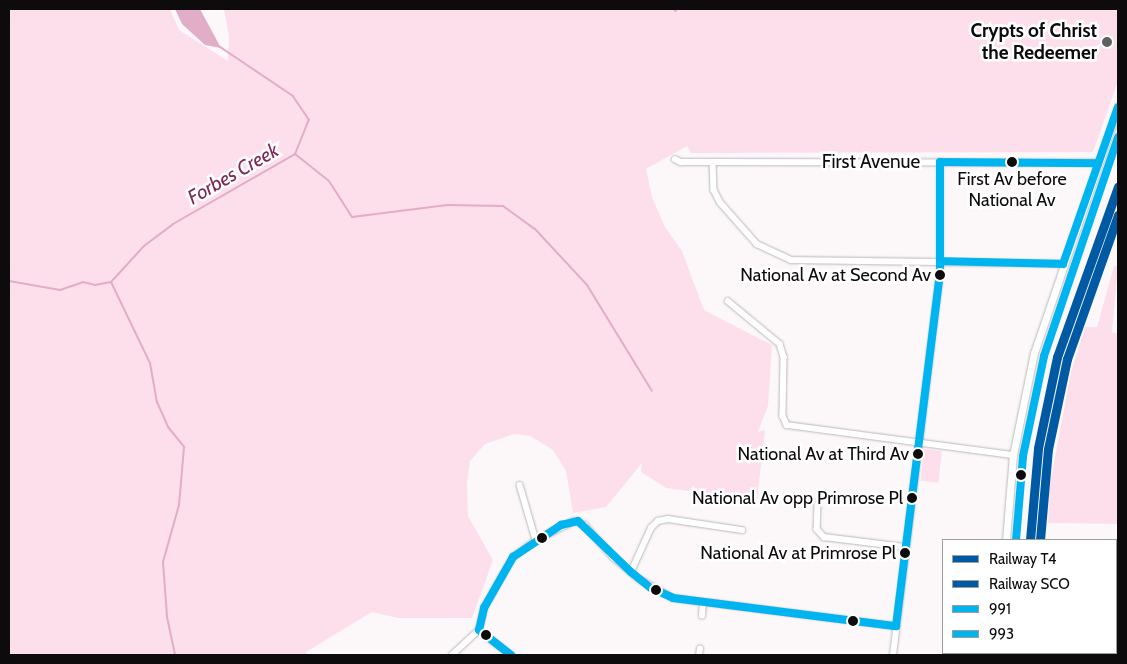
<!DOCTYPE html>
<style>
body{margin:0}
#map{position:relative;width:1127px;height:664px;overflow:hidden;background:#fcf8fa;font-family:Cabin,sans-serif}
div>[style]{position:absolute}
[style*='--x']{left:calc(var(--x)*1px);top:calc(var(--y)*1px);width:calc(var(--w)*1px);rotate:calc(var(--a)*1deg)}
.green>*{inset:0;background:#fddfeb;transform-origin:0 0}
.water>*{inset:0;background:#e2adc6}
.stream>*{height:2px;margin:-1px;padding:0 1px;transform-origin:1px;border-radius:1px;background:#e2adc6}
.roads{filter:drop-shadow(0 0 1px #bbb8b9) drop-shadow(0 0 1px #bbb8b9)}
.minor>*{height:5.5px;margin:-2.75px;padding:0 2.75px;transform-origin:2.75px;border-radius:2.75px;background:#fffefe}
.tertiary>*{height:7px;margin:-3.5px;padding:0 3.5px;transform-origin:3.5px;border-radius:3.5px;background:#fffefe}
.bus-1>*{height:8px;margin:-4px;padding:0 4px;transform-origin:4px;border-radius:4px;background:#00b5ef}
.bus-2>*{height:8px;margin:-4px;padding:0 4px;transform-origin:4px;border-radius:4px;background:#00b5ef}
.rail-1>*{height:9px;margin:-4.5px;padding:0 4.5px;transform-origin:4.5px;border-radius:4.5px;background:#005aa3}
.rail-2>*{height:9px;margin:-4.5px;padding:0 4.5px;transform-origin:4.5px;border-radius:4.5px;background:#005aa3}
.dots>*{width:14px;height:14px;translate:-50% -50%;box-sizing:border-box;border:2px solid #fff;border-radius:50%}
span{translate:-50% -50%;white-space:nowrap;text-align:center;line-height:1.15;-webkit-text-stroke:5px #fff;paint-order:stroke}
.bus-label{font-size:18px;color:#0d0b0c}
.right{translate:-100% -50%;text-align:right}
.poi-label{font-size:19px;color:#0d0b0c;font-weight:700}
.street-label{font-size:19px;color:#0d0b0c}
.water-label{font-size:20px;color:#7f2856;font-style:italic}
.frame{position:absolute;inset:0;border:10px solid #0d0b0c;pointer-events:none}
.legend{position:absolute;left:942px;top:539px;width:175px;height:115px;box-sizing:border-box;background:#fff;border:1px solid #9e9d9e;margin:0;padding:6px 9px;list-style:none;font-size:15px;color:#0d0b0c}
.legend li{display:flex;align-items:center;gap:10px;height:25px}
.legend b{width:25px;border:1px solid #9e9d9e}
</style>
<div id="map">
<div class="green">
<i style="clip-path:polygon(9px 9px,170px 9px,179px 30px,228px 61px,229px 37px,224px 9px,1118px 9px,1118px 81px,1093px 152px,691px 153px,687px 146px,646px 169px,652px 197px,665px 227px,682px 251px,704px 310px,772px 345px,768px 406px,758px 432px,765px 430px,757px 500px,666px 488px,641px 472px,642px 463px,606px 507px,573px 513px,566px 471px,553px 450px,530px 436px,514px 434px,485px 444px,470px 461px,467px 483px,468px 516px,493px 560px,472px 618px,398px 618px,372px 612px,306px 652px,308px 655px,9px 655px)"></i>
<i style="clip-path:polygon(1114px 266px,1118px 266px,1112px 332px,1118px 334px,1118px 524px,1048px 523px,1050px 484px,1071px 372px,1085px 327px,1097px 327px)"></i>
<i style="left:924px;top:449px;width:18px;height:32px;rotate:6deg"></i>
</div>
<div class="water">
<i style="clip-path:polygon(175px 9px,200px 9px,221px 48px,205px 45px,182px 24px)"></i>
</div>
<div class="stream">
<i style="--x:675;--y:11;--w:3;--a:-45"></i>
<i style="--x:295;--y:154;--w:43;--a:38.5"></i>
<i style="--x:329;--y:181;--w:43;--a:57.4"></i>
<i style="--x:352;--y:217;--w:96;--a:-7.2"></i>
<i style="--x:447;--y:205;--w:56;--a:1"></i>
<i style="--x:503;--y:206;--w:39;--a:36"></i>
<i style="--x:535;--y:229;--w:76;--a:47.1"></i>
<i style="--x:587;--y:285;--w:124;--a:58.5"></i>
<i style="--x:9;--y:281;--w:52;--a:10"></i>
<i style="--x:60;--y:290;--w:24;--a:-19"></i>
<i style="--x:83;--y:282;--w:12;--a:14"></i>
<i style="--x:95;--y:285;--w:16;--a:-11"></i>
<i style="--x:111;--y:282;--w:49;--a:-47.5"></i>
<i style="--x:144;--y:246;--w:36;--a:-37"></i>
<i style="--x:173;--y:224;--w:141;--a:-29.8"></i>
<i style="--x:295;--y:154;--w:37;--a:-68"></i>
<i style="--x:309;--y:120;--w:29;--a:-124"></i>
<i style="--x:293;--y:96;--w:88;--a:-146.1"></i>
<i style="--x:111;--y:282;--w:90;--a:64.3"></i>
<i style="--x:150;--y:363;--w:40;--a:80"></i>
<i style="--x:157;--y:402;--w:27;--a:66"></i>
<i style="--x:168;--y:427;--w:26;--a:51"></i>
<i style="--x:184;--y:447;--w:58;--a:94.9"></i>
<i style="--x:179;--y:505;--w:59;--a:105.7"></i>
<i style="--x:163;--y:562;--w:55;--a:85.8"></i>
<i style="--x:167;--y:617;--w:39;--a:78"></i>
</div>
<div class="roads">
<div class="minor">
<i style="--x:675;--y:159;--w:7;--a:27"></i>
<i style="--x:681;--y:162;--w:32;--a:0"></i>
<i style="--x:713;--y:162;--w:385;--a:0.1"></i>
<i style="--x:713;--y:162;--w:28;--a:88"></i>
<i style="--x:714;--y:190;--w:13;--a:63"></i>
<i style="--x:720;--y:202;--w:56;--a:48.6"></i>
<i style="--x:757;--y:244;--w:38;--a:25"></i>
<i style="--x:791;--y:260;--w:272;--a:0.8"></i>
<i style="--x:728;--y:301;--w:67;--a:39.6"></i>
<i style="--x:780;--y:344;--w:14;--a:73"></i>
<i style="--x:784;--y:357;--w:59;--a:91"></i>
<i style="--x:783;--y:416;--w:10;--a:66"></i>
<i style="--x:787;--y:425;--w:228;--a:7.6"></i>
<i style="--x:520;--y:485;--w:57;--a:73.8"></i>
<i style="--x:818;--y:504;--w:25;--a:92"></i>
<i style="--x:817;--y:529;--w:11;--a:49"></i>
<i style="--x:824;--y:537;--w:83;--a:7"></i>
<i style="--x:631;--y:572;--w:48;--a:-65.6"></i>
<i style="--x:651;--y:528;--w:10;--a:-45"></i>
<i style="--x:658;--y:521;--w:10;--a:-11"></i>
<i style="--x:668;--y:519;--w:75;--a:8.5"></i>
<i style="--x:702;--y:616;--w:13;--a:-86"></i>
<i style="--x:479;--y:630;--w:23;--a:-77"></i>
<i style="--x:484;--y:608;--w:59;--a:-60.4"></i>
<i style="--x:513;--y:557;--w:29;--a:-36"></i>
<i style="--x:536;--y:540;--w:42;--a:-26.6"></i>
<i style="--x:574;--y:521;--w:12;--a:20"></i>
<i style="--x:585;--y:525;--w:43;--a:48.8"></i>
<i style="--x:613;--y:557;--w:34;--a:40"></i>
<i style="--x:639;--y:579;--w:39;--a:29"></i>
<i style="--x:673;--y:598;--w:225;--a:7.2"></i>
<i style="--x:479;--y:630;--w:41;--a:38"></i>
<i style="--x:452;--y:655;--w:37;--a:-43"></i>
<i style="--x:699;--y:655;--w:6;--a:-81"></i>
<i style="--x:893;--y:655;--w:384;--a:-83"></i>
<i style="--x:940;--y:274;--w:112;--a:-90"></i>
</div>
<div class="tertiary">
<i style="--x:1006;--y:540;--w:85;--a:-85.3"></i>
<i style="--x:1013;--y:455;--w:104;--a:-78.4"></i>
<i style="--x:1034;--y:353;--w:260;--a:-71.1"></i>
<i style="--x:1010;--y:653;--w:2;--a:63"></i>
</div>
</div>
<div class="bus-1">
<i style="--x:940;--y:261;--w:123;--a:1.4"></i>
<i style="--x:1063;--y:264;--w:166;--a:-70.7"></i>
<i style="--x:578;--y:521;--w:74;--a:43.9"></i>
<i style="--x:631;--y:572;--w:26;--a:39"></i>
<i style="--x:651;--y:588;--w:24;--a:24"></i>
<i style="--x:673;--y:598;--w:225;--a:7.2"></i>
<i style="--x:896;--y:626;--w:355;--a:-82.9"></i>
<i style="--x:940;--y:274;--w:112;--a:-90"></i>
<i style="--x:940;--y:162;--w:158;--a:0.4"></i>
<i style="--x:479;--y:630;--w:23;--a:-77"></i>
<i style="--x:484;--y:608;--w:59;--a:-60.4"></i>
<i style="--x:513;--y:557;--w:58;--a:-33.7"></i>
<i style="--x:561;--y:525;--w:17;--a:-13"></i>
<i style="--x:479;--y:630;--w:41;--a:38"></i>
</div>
<div class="bus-2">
<i style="--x:1016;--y:540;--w:84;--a:-85.2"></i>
<i style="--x:1023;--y:456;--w:102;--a:-78.1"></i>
<i style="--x:1044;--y:356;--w:231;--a:-71.3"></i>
</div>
<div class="rail-1">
<i style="--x:1030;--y:540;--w:92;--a:-85"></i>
<i style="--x:1038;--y:448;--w:93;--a:-78.2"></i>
<i style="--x:1057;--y:357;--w:181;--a:-70.3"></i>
</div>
<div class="rail-2">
<i style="--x:1040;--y:540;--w:91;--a:-85"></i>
<i style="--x:1048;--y:449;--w:92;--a:-78.1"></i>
<i style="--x:1067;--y:359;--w:153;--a:-70.5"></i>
</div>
<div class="dots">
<i style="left:1107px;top:42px;background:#615e5f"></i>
<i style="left:1012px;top:162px;background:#0d0b0c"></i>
<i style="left:940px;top:275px;background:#0d0b0c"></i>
<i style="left:918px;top:454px;background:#0d0b0c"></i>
<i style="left:1021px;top:475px;background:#0d0b0c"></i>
<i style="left:912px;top:498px;background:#0d0b0c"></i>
<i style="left:542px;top:538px;background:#0d0b0c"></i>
<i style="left:905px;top:553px;background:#0d0b0c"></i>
<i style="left:656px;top:590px;background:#0d0b0c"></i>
<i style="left:853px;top:621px;background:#0d0b0c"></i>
<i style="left:486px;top:635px;background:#0d0b0c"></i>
</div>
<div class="bus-label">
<span style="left:1012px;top:190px">First Av before<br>National Av</span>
<span class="right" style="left:931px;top:275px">National Av at Second Av</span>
<span class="right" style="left:909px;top:454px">National Av at Third Av</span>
<span class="right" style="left:903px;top:498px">National Av opp Primrose Pl</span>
<span class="right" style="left:896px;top:553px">National Av at Primrose Pl</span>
</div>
<div class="poi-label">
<span class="right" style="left:1097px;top:42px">Crypts of Christ<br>the Redeemer</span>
</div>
<div class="street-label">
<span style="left:871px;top:162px">First Avenue</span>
</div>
<div class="water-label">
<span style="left:233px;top:174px;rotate:-30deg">Forbes Creek</span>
</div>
<div class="frame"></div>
<ul class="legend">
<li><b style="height:6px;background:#005aa3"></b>Railway T4</li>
<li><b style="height:6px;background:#005aa3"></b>Railway SCO</li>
<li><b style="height:6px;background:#00b5ef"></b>991</li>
<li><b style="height:6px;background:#00b5ef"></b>993</li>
</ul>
</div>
